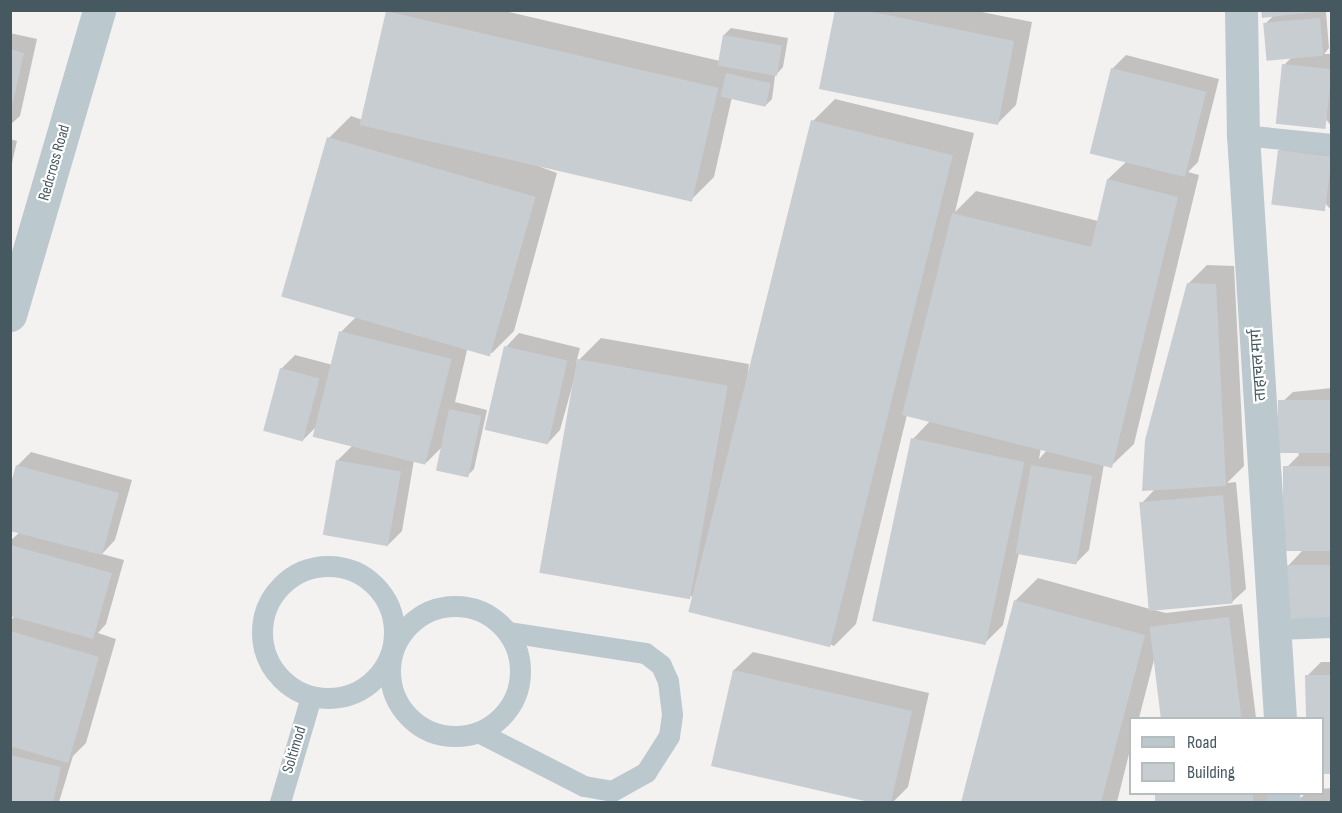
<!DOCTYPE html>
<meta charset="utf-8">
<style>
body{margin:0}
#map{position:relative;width:1342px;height:813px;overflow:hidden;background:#f4f1f1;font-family:"Sofia Sans Condensed","Noto Sans Devanagari",sans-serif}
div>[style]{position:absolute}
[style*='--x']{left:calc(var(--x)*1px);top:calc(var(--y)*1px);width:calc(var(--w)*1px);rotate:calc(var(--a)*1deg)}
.shadow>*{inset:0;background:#0003;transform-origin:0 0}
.building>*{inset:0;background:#c8cdd1;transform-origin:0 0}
.service>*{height:21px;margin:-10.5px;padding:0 10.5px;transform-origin:10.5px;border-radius:10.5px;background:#bbc9cf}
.service>.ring{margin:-10.5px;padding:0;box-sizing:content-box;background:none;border:21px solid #bbc9cf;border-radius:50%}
.minor>*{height:33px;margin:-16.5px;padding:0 16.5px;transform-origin:16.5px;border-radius:16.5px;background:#bbc9cf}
.tertiary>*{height:33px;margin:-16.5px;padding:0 16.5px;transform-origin:16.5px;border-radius:16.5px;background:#bbc9cf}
span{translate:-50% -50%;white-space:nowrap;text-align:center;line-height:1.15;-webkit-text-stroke:4.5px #fff;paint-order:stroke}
.street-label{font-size:16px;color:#475960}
.frame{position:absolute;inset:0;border:12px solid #475960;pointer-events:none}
.legend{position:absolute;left:1129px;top:717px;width:195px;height:78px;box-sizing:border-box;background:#fff;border:2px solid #b5bdbf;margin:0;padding:8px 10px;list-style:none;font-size:18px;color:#475960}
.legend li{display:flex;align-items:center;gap:12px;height:30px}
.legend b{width:30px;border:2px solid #b5bdbf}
</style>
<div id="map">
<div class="shadow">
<i style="clip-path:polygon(500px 10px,720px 61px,724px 35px,731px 28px,788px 38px,783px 67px,775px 76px,772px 99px,765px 106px,732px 97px,714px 177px,692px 199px,522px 160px,557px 173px,514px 331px,492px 353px,468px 346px,455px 402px,487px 410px,474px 469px,467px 476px,442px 447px,426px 463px,414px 460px,402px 531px,388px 545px,337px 461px,353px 445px,318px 425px,302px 441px,281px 369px,295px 355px,333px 365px,341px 332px,357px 316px,329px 138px,351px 116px,363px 120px,389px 10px)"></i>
<i style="clip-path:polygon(836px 10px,972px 10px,1032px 22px,1016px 105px,998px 123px)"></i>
<i style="clip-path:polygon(1262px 10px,1326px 12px,1329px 48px,1324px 54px,1332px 54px,1332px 127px,1284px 65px,1291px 58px,1265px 24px,1273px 16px)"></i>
<i style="clip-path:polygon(10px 33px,37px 39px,20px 116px,10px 125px)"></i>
<i style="clip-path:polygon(evenodd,1126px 55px,1219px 79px,1198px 162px,1188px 172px,1199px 175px,1134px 444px,1111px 466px,1104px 464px,1089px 550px,1075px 564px,1019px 553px,1003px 625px,984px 644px,913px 439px,930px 421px,907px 415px,856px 624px,834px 646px,701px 587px,691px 597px,577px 369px,560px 430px,547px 444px,506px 347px,519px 333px,580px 348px,576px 363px,601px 338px,749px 364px,744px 408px,813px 121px,835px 99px,974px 133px,955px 212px,976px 191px,1098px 221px,1108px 179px,1127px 161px,1112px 69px,1126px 55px,1041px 448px,1047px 450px,1039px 459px,1041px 448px)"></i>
<i style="clip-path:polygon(1293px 138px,1332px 142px,1332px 211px,1279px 151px)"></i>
<i style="clip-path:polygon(10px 139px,17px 141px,10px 172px)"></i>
<i style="clip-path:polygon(1207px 265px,1234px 266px,1244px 466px,1227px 483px,1236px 482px,1246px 589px,1232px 602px,1154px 610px,1166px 613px,1242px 604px,1256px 718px,1162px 718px,1155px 656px,1139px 718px,1130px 718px,1130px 750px,1117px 802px,963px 802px,1016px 600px,1038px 578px,1150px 609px,1141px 504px,1156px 488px,1188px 284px)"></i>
<i style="clip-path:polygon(1332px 388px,1332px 621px,1287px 567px,1302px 551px,1285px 469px,1299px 455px,1279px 405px,1293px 392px)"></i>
<i style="clip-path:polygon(31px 452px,132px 480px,115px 540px,102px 554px,124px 560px,106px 624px,98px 633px,116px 639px,86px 743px,73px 756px,59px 802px,10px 802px,10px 621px,15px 616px,10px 615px,10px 541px,20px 532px,17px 466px)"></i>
<i style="clip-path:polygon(753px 652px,929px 693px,908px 787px,893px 802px,876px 802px,712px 765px,734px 670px)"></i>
<i style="clip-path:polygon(1321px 662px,1332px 662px,1332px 772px,1322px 718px,1308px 718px,1307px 676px)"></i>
<i style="clip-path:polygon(1332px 788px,1332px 802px,1296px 802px,1305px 794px,1322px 794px,1322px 789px)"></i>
<i style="left:1157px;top:794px;width:115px;height:8px"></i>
</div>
<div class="building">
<i style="clip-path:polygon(835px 10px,863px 10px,1014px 41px,998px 125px,819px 89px)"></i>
<i style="clip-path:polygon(1261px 10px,1314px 10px,1314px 12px,1262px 18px)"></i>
<i style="left:386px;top:11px;width:341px;height:117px;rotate:13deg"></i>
<i style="left:1320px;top:18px;width:38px;height:57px;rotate:85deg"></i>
<i style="left:723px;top:35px;width:60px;height:31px;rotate:10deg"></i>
<i style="clip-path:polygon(10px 49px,24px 53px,11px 111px,10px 111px)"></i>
<i style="left:1282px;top:64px;width:50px;height:60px;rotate:6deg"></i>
<i style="left:1111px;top:68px;width:98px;height:88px;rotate:14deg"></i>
<i style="left:726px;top:73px;width:46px;height:24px;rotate:13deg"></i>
<i style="left:811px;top:120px;width:146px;height:507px;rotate:14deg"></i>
<i style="left:327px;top:137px;width:217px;height:166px;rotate:16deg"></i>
<i style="left:1278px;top:150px;width:54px;height:55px;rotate:7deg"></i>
<i style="clip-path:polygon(1107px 179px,1178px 197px,1112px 468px,902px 415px,952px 213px,1091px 247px)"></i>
<i style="clip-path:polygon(1187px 283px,1216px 284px,1226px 486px,1142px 491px,1145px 440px)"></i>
<i style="left:339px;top:331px;width:116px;height:109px;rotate:14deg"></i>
<i style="left:504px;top:346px;width:65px;height:86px;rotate:13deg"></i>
<i style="left:577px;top:359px;width:153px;height:217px;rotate:10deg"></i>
<i style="left:280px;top:368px;width:41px;height:65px;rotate:15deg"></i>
<i style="left:1332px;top:400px;width:53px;height:54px;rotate:90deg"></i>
<i style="left:449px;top:409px;width:33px;height:63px;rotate:12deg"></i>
<i style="left:911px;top:438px;width:116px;height:187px;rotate:12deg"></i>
<i style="left:336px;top:460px;width:66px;height:76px;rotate:10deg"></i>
<i style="clip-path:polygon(16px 465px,119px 493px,102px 555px,10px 531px,10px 486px)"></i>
<i style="left:1031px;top:465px;width:62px;height:90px;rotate:10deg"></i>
<i style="left:1332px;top:466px;width:85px;height:49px;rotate:90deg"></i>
<i style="left:1223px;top:495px;width:109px;height:84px;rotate:85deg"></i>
<i style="clip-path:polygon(10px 545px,112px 573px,93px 639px,10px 616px)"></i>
<i style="left:1332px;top:565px;width:57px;height:47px;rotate:90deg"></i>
<i style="clip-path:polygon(1014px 600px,1145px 635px,1101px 802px,961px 802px)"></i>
<i style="left:1229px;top:617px;width:102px;height:80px;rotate:83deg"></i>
<i style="clip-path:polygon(10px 631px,99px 657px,68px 763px,10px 746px)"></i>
<i style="clip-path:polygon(733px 670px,912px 711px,891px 802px,869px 802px,711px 766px)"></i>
<i style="clip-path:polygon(1305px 675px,1332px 675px,1332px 774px,1322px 774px,1322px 718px,1306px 718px)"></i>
<i style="clip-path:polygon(10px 755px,61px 767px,53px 802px,10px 802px)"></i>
<i style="left:1155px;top:794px;width:98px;height:8px"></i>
</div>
<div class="service">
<i style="--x:1243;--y:135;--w:89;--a:5.8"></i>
<i class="ring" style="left:262px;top:566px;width:111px;height:111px"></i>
<i class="ring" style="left:390px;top:606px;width:109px;height:109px"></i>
<i style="--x:1276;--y:629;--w:56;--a:-2"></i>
<i style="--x:478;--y:732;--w:119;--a:27"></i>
<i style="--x:584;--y:786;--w:28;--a:10"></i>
<i style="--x:612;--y:791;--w:39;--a:-29"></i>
<i style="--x:646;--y:772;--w:43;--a:-57.4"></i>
<i style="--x:669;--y:736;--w:22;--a:-82"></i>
<i style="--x:672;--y:714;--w:33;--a:-97"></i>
<i style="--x:668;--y:681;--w:17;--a:-114"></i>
<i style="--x:661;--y:665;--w:20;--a:-143"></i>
<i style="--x:645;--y:653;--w:139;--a:-171.3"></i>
<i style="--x:280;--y:802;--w:109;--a:-73.6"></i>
</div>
<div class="minor">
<i style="--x:10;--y:315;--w:318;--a:-73.7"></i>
</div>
<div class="tertiary">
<i style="--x:1241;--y:10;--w:125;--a:89.1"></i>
<i style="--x:1243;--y:135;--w:584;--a:86.37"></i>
<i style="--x:1283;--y:794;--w:8;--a:83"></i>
</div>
<div class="street-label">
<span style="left:55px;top:163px;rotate:-74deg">Redcross Road</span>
<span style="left:1259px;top:365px;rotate:-94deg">ताहाचल मार्ग</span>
<span style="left:295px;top:750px;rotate:-73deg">Soltimod</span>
</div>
<div class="frame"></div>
<ul class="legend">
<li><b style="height:8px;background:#bbc9cf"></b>Road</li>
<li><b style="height:16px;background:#c8cdd1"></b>Building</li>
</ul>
</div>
